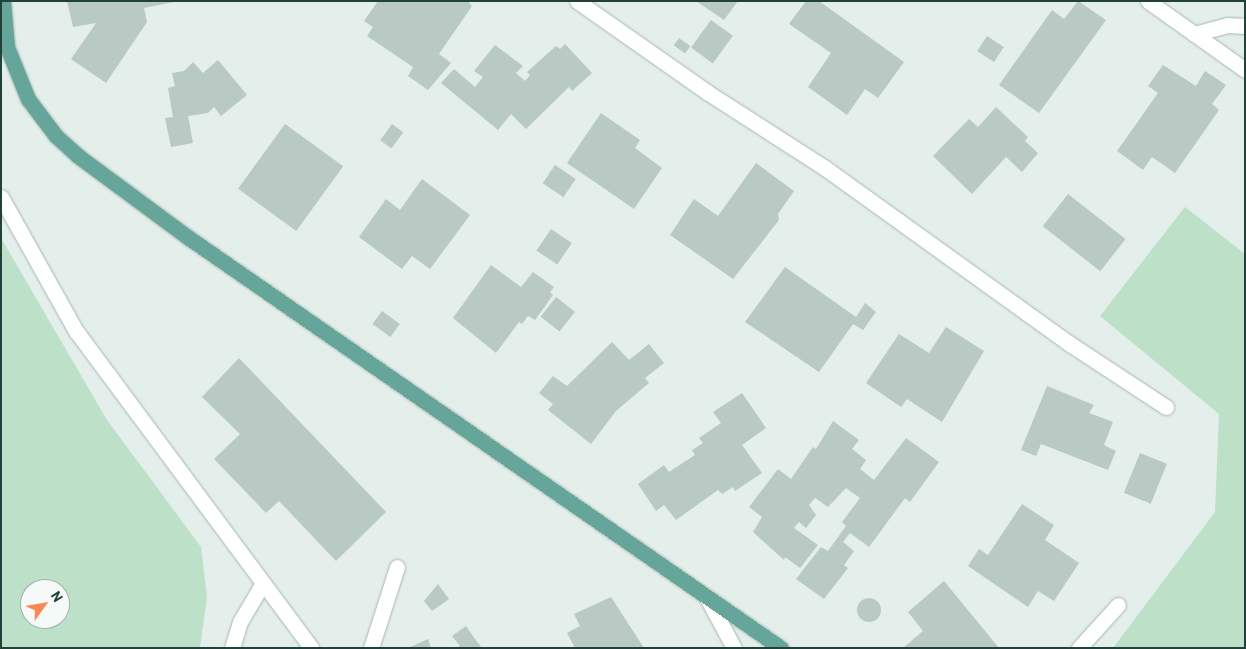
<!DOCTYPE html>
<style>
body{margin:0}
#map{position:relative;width:1246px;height:649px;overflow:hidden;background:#e4eeea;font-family:Barlow,sans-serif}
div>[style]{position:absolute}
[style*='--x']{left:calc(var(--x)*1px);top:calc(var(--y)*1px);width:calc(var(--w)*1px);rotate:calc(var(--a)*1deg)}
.green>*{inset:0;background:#bce0c8}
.building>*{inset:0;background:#b9c9c3;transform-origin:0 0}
.round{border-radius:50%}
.roads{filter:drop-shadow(0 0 1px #a6b7b2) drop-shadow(0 0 1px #a6b7b2)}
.minor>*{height:15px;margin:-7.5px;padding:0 7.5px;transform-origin:7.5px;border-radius:7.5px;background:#fff}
.major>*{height:15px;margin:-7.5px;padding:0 7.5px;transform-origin:7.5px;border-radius:7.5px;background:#66a69a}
span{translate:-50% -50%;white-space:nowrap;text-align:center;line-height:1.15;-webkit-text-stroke:4.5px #f5faf8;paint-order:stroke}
.frame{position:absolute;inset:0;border:2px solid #22413b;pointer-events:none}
.north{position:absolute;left:20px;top:579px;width:50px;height:50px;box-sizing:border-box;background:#f5faf8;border:1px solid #a1b0ac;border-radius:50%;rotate:58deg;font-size:14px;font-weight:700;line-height:20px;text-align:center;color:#22413b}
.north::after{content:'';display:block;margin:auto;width:18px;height:22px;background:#fa8956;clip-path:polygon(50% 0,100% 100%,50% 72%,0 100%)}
</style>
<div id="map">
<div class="green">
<i style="clip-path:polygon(1185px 207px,1245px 254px,1245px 648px,1113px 648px,1215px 512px,1219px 414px,1100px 316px)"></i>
<i style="clip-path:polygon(evenodd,1px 238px,107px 420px,201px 547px,207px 597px,200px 648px,1px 648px,1px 238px,30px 589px,60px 589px,60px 619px,30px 619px,30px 589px)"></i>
</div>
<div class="building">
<i style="clip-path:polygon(67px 1px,174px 1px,174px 2px,144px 8px,147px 22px,106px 83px,71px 59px,96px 23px,73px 27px)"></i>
<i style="clip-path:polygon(378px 1px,468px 1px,472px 6px,439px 54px,451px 63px,428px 90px,408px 76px,413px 67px,367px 36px,373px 27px,364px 21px)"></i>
<i style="clip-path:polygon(696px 1px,738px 1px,724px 20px)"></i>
<i style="clip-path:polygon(806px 1px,819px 1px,904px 62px,878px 98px,865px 89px,847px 115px,808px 87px,831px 53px,789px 24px)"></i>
<i style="clip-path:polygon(1078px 1px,1106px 20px,1039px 113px,999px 85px,1052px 10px,1064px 19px)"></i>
<i style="left:711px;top:20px;width:27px;height:34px;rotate:36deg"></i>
<i style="left:987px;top:36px;width:20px;height:18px;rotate:33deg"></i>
<i style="left:679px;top:38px;width:14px;height:9px;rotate:36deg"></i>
<i style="clip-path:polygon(565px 44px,592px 73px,572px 91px,569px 87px,526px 129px,511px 114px,498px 130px,441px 83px,454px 69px,475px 87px,483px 77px,474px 71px,495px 45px,523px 66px,516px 73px,525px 81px,530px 75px,527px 72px,556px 46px,560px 49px)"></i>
<i style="clip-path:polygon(218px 60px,247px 95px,221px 116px,214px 107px,208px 113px,188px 116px,193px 143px,171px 147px,165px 118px,173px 117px,168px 88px,175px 86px,172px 73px,184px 71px,193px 62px,203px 73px)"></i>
<i style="clip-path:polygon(1163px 65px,1196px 86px,1205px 71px,1226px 85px,1212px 104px,1219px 110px,1175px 173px,1152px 157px,1143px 170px,1117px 151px,1158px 93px,1148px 86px)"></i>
<i style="clip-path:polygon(996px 107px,1028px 137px,1025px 141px,1038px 153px,1022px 172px,1006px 157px,972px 194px,933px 156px,969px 119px,978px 127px)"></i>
<i style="clip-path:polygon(601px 113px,640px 140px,635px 148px,662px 168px,634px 209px,567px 163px)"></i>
<i style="left:285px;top:124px;width:72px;height:80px;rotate:36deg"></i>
<i style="left:392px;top:124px;width:14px;height:20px;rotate:36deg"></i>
<i style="clip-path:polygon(756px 163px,794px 191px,778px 214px,779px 220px,733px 279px,670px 235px,694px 199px,718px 216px)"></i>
<i style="left:555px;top:165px;width:25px;height:22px;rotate:34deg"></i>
<i style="clip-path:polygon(422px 179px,470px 215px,430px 269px,412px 256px,402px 269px,359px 237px,386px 199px,400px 210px)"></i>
<i style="left:1068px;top:194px;width:73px;height:41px;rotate:38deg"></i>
<i style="left:551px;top:229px;width:25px;height:26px;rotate:34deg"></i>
<i style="clip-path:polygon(491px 265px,521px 287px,533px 272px,554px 287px,550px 292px,553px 295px,535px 320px,528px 316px,522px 324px,519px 322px,496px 353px,453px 318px)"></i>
<i style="clip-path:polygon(785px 267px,856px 317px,865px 303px,876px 312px,863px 330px,853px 324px,819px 372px,745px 322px)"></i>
<i style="left:556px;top:297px;width:24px;height:25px;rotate:38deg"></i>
<i style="left:382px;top:311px;width:22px;height:16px;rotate:36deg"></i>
<i style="clip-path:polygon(946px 327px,984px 351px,942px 422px,907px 399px,901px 407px,866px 383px,899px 334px,929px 353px)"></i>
<i style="clip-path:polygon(612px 342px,629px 360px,649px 344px,664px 363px,645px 378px,649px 383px,616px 411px,591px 444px,548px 410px,553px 404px,539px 393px,553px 376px,567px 386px)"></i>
<i style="clip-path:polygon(239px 358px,386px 512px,336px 561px,279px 501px,266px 513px,214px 459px,240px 434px,202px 397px)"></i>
<i style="clip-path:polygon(1047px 386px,1094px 405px,1089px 413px,1113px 422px,1104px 445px,1116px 451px,1108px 470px,1041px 444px,1036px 456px,1021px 450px)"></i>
<i style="clip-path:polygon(742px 393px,766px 428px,742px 445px,762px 473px,735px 491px,733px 487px,722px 494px,718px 490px,676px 520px,664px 505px,656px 511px,638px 484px,664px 465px,669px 472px,695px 455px,692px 450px,703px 443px,699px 438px,721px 423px,713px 412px)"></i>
<i style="clip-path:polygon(833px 421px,859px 440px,852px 449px,866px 460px,860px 469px,874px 480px,906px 438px,939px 462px,910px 502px,905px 498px,869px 547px,850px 533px,843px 542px,854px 551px,844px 565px,848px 568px,824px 599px,796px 579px,821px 547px,828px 551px,846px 526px,842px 522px,860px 498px,846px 488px,828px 507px,815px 498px,809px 505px,816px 515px,806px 528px,799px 522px,794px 528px,818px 545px,800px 568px,785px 557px,784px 560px,753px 532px,762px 517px,749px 507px,778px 469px,791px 479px,813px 447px,816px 449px)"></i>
<i style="left:1140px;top:453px;width:29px;height:43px;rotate:22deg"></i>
<i style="clip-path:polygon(1022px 504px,1054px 525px,1045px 540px,1079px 563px,1054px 601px,1038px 591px,1028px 607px,968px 566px,979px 549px,988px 555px)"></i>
<i style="clip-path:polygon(944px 581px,999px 648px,903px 648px,923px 631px,908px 612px)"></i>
<i style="clip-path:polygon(438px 584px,449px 599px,432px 611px,424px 601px)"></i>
<i style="clip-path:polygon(611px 597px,644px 648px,575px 648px,567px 633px,580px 626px,574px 614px)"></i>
<i class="round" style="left:857px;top:598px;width:24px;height:24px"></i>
<i style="clip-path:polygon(466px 626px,475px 639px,482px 648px,455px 648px,460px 646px,452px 636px)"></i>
<i style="clip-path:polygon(428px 639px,431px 648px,408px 648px)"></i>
</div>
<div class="roads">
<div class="minor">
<i style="--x:577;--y:1;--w:159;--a:35"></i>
<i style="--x:707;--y:92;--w:140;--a:32.8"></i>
<i style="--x:825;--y:168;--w:302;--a:35.7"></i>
<i style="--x:1070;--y:344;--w:115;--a:33.3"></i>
<i style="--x:1148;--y:1;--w:119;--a:35.4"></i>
<i style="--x:1194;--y:34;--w:34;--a:-15"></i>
<i style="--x:1227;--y:25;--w:18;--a:3"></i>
<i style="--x:1;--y:197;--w:154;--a:60.8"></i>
<i style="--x:76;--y:331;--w:395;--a:53.4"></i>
<i style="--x:706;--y:596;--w:59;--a:61.7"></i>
<i style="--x:232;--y:648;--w:27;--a:-73"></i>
<i style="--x:240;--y:622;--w:45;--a:-59.5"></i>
<i style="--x:371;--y:648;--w:85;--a:-72.2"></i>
<i style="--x:1079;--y:648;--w:58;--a:-47.8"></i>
</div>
<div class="major">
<i style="--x:3;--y:1;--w:46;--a:85"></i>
<i style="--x:7;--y:47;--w:56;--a:68"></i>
<i style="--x:28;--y:99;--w:46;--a:52.9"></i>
<i style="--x:56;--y:136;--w:30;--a:42"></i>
<i style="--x:78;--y:156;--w:138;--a:36.5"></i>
<i style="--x:189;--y:238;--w:720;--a:34.71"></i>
</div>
</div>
<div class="frame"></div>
<div class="north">N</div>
</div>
